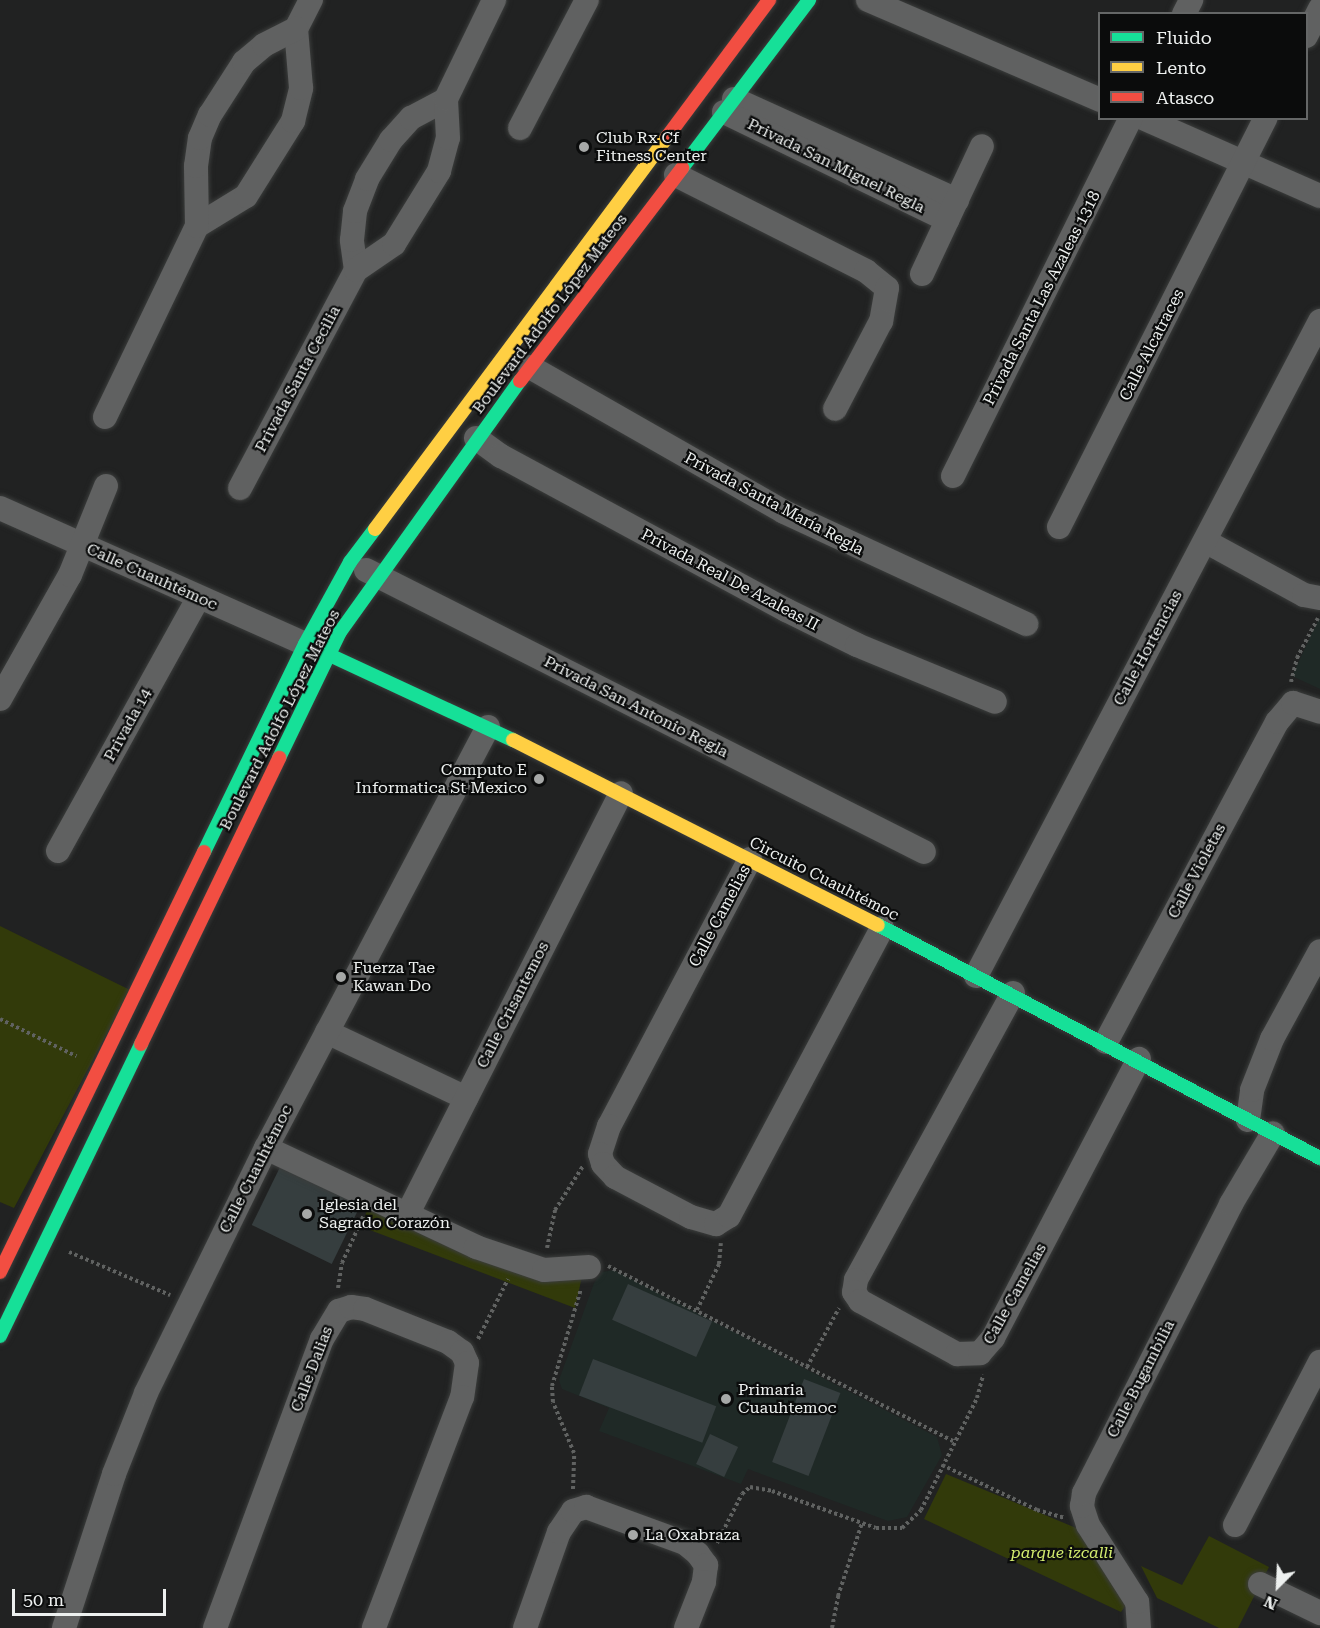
<!DOCTYPE html>
<meta charset="utf-8">
<style>
body{margin:0}
#map{position:relative;width:1320px;height:1628px;overflow:hidden;background:#212222;font-family:"Roboto Serif",serif}
div>[style]{position:absolute}
[style*='--x']{left:calc(var(--x)*1px);top:calc(var(--y)*1px);width:calc(var(--w)*1px);rotate:calc(var(--a)*1deg)}
.built>*{inset:0;background:#1f2926}
.green>*{inset:0;background:#323a0a}
.building>*{inset:0;background:#363e3f;transform-origin:0 0}
.path>*{height:4px;margin-top:-2px;transform-origin:0;background:repeating-linear-gradient(90deg,#606261 0 3px,transparent 0 6px)}
.roads{filter:drop-shadow(0 0 2px #3b3d3c) drop-shadow(0 0 2px #3b3d3c)}
.street>*{height:24px;margin:-12px;padding:0 12px;transform-origin:12px;border-radius:12px;background:#606161}
.fast>*{height:14px;margin:-7px;padding:0 7px;transform-origin:7px;border-radius:7px;background:#16e098}
.slow>*{height:14px;margin:-7px;padding:0 7px;transform-origin:7px;border-radius:7px;background:#ffcf43}
.jam>*{height:14px;margin:-7px;padding:0 7px;transform-origin:7px;border-radius:7px;background:#f24e42}
.dots>*{width:16px;height:16px;translate:-50% -50%;box-sizing:border-box;border:3px solid #0b0c0c;border-radius:50%}
span{translate:-50% -50%;white-space:nowrap;text-align:center;line-height:1.15;-webkit-text-stroke:4.5px #0b0c0c;paint-order:stroke}
.poi-label{font-size:16px;color:#edf0ef}
.left{translate:0 -50%;text-align:left}
.right{translate:-100% -50%;text-align:right}
.street-label{font-size:16px;color:#edf0ef}
.park-label{font-size:16px;color:#d2eb6e;font-style:italic}
.legend{position:absolute;left:1098px;top:12px;width:210px;height:108px;box-sizing:border-box;background:#0b0c0c;border:2px solid #656767;margin:0;padding:8px 10px;list-style:none;font-size:18px;color:#edf0ef}
.legend li{display:flex;align-items:center;gap:12px;height:30px}
.legend b{width:30px;border:2px solid #656767}
.north{position:absolute;left:1248px;top:1556px;width:60px;height:60px;-webkit-text-stroke:4px #0b0c0c;paint-order:stroke;rotate:204deg;font-size:16px;font-weight:700;line-height:24px;text-align:center;color:#edf0ef}
.north::after{content:'';display:block;margin:auto;width:21px;height:27px;background:#edf0ef;clip-path:polygon(50% 0,100% 100%,50% 72%,0 100%)}
.scale{position:absolute;left:12px;top:1589px;width:154px;height:27px;box-sizing:border-box;border:3px solid #edf0ef;border-top:0;padding-left:8px;font-size:18px;line-height:21px;white-space:nowrap;color:#edf0ef;-webkit-text-stroke:4px #0b0c0c;paint-order:stroke}
</style>
<div id="map">
<div class="built">
<i style="clip-path:polygon(1319px 618px,1320px 619px,1320px 689px,1292px 676px)"></i>
<i style="clip-path:polygon(614px 1270px,937px 1437px,942px 1455px,907px 1517px,888px 1521px,748px 1469px,741px 1484px,599px 1431px,609px 1408px,562px 1389px,559px 1380px,594px 1283px,602px 1272px)"></i>
</div>
<div class="green">
<i style="clip-path:polygon(0 926px,130px 990px,14px 1208px,0 1202px)"></i>
<i style="clip-path:polygon(369px 1203px,583px 1272px,575px 1308px,362px 1227px)"></i>
<i style="clip-path:polygon(946px 1474px,1081px 1530px,1128px 1602px,1121px 1612px,924px 1519px)"></i>
<i style="clip-path:polygon(1209px 1536px,1269px 1567px,1238px 1628px,1219px 1628px,1157px 1598px,1141px 1566px,1182px 1585px)"></i>
</div>
<div class="building">
<i style="left:282px;top:1163px;width:89px;height:69px;rotate:26deg"></i>
<i style="left:628px;top:1284px;width:92px;height:39px;rotate:24deg"></i>
<i style="left:593px;top:1359px;width:132px;height:39px;rotate:21deg"></i>
<i style="left:804px;top:1379px;width:39px;height:89px;rotate:21deg"></i>
<i style="left:710px;top:1434px;width:31px;height:33px;rotate:25deg"></i>
</div>
<div class="path">
<i style="--x:1291;--y:682;--w:25;--a:-76"></i>
<i style="--x:1297;--y:658;--w:45;--a:-62.3"></i>
<i style="--x:0;--y:1019;--w:85;--a:26"></i>
<i style="--x:547;--y:1248;--w:39;--a:-78"></i>
<i style="--x:555;--y:1210;--w:52;--a:-57.5"></i>
<i style="--x:69;--y:1252;--w:110;--a:23.1"></i>
<i style="--x:608;--y:1266;--w:387;--a:26.9"></i>
<i style="--x:338;--y:1288;--w:25;--a:-81"></i>
<i style="--x:342;--y:1263;--w:51;--a:-65.5"></i>
<i style="--x:697;--y:1310;--w:51;--a:-64.4"></i>
<i style="--x:719;--y:1264;--w:21;--a:-85"></i>
<i style="--x:478;--y:1339;--w:67;--a:-63.4"></i>
<i style="--x:807;--y:1367;--w:67;--a:-61.5"></i>
<i style="--x:942;--y:1465;--w:105;--a:25.3"></i>
<i style="--x:1037;--y:1510;--w:29;--a:16"></i>
<i style="--x:573;--y:1489;--w:36;--a:-88"></i>
<i style="--x:574;--y:1453;--w:55;--a:-112.4"></i>
<i style="--x:553;--y:1402;--w:16;--a:-94"></i>
<i style="--x:552;--y:1386;--w:101;--a:-73.4"></i>
<i style="--x:717;--y:1543;--w:55;--a:-63"></i>
<i style="--x:742;--y:1494;--w:11;--a:-41"></i>
<i style="--x:750;--y:1487;--w:22;--a:10"></i>
<i style="--x:772;--y:1491;--w:110;--a:19.6"></i>
<i style="--x:876;--y:1528;--w:26;--a:0"></i>
<i style="--x:902;--y:1528;--w:26;--a:-43"></i>
<i style="--x:921;--y:1510;--w:125;--a:-63.4"></i>
<i style="--x:977;--y:1398;--w:24;--a:-75"></i>
<i style="--x:832;--y:1628;--w:33;--a:-79"></i>
<i style="--x:838;--y:1596;--w:77;--a:-71.8"></i>
</div>
<div class="roads">
<div class="street">
<i style="--x:868;--y:0;--w:253;--a:23.3"></i>
<i style="--x:1184;--y:14;--w:16;--a:-63"></i>
<i style="--x:1306;--y:36;--w:31;--a:-63"></i>
<i style="--x:734;--y:99;--w:245;--a:24.4"></i>
<i style="--x:724;--y:112;--w:248;--a:25.8"></i>
<i style="--x:1143;--y:118;--w:193;--a:23.8"></i>
<i style="--x:520;--y:128;--w:144;--a:-62.4"></i>
<i style="--x:676;--y:175;--w:213;--a:26.8"></i>
<i style="--x:866;--y:271;--w:27;--a:39"></i>
<i style="--x:887;--y:288;--w:34;--a:100"></i>
<i style="--x:881;--y:321;--w:99;--a:117.6"></i>
<i style="--x:197;--y:226;--w:57;--a:-31.5"></i>
<i style="--x:246;--y:196;--w:89;--a:-57.9"></i>
<i style="--x:293;--y:121;--w:34;--a:-76"></i>
<i style="--x:301;--y:88;--w:59;--a:-94.8"></i>
<i style="--x:296;--y:29;--w:33;--a:-63"></i>
<i style="--x:356;--y:270;--w:30;--a:-98"></i>
<i style="--x:352;--y:240;--w:29;--a:-84"></i>
<i style="--x:355;--y:211;--w:34;--a:-69"></i>
<i style="--x:367;--y:179;--w:46;--a:-58.4"></i>
<i style="--x:391;--y:140;--w:30;--a:-48"></i>
<i style="--x:411;--y:118;--w:40;--a:-28"></i>
<i style="--x:922;--y:274;--w:141;--a:-64.9"></i>
<i style="--x:530;--y:367;--w:292;--a:29.7"></i>
<i style="--x:784;--y:512;--w:267;--a:24.8"></i>
<i style="--x:105;--y:417;--w:212;--a:-64.3"></i>
<i style="--x:197;--y:226;--w:60;--a:-91"></i>
<i style="--x:196;--y:166;--w:28;--a:-82"></i>
<i style="--x:200;--y:138;--w:25;--a:-67"></i>
<i style="--x:210;--y:115;--w:63;--a:-57.3"></i>
<i style="--x:244;--y:62;--w:26;--a:-40"></i>
<i style="--x:264;--y:45;--w:36;--a:-27"></i>
<i style="--x:476;--y:438;--w:31;--a:36"></i>
<i style="--x:501;--y:456;--w:324;--a:28.4"></i>
<i style="--x:786;--y:610;--w:79;--a:26.2"></i>
<i style="--x:857;--y:645;--w:149;--a:22.4"></i>
<i style="--x:953;--y:476;--w:400;--a:-63.6"></i>
<i style="--x:240;--y:488;--w:247;--a:-62"></i>
<i style="--x:356;--y:270;--w:46;--a:-34.4"></i>
<i style="--x:394;--y:244;--w:86;--a:-58.3"></i>
<i style="--x:439;--y:171;--w:34;--a:-75"></i>
<i style="--x:448;--y:138;--w:39;--a:-93"></i>
<i style="--x:446;--y:99;--w:110;--a:-64.1"></i>
<i style="--x:0;--y:508;--w:334;--a:24"></i>
<i style="--x:1059;--y:527;--w:458;--a:-63.2"></i>
<i style="--x:1205;--y:541;--w:113;--a:28.6"></i>
<i style="--x:1304;--y:595;--w:16;--a:11"></i>
<i style="--x:366;--y:570;--w:625;--a:26.81"></i>
<i style="--x:0;--y:699;--w:142;--a:-60.6"></i>
<i style="--x:70;--y:575;--w:96;--a:-68"></i>
<i style="--x:58;--y:851;--w:289;--a:-61"></i>
<i style="--x:750;--y:859;--w:302;--a:117.8"></i>
<i style="--x:609;--y:1126;--w:29;--a:108"></i>
<i style="--x:600;--y:1154;--w:10;--a:73"></i>
<i style="--x:603;--y:1164;--w:18;--a:47"></i>
<i style="--x:615;--y:1177;--w:86;--a:27.8"></i>
<i style="--x:691;--y:1217;--w:26;--a:16"></i>
<i style="--x:716;--y:1224;--w:15;--a:-32"></i>
<i style="--x:729;--y:1216;--w:326;--a:-62"></i>
<i style="--x:976;--y:976;--w:740;--a:-62.29"></i>
<i style="--x:1013;--y:993;--w:327;--a:118.7"></i>
<i style="--x:856;--y:1280;--w:12;--a:99"></i>
<i style="--x:854;--y:1292;--w:11;--a:56"></i>
<i style="--x:860;--y:1301;--w:111;--a:28.7"></i>
<i style="--x:957;--y:1354;--w:23;--a:-2"></i>
<i style="--x:980;--y:1353;--w:20;--a:-49"></i>
<i style="--x:993;--y:1338;--w:315;--a:-62.4"></i>
<i style="--x:327;--y:1032;--w:154;--a:25.4"></i>
<i style="--x:1106;--y:1042;--w:363;--a:-61.9"></i>
<i style="--x:1277;--y:722;--w:25;--a:-50"></i>
<i style="--x:1293;--y:703;--w:28;--a:18"></i>
<i style="--x:1248;--y:1120;--w:30;--a:-82"></i>
<i style="--x:1252;--y:1090;--w:55;--a:-68.6"></i>
<i style="--x:1272;--y:1039;--w:100;--a:-61.4"></i>
<i style="--x:266;--y:1148;--w:232;--a:25.2"></i>
<i style="--x:476;--y:1247;--w:72;--a:18.7"></i>
<i style="--x:544;--y:1270;--w:45;--a:-3.8"></i>
<i style="--x:406;--y:1217;--w:475;--a:-63.1"></i>
<i style="--x:1235;--y:1525;--w:184;--a:-62.5"></i>
<i style="--x:1260;--y:1584;--w:67;--a:25.8"></i>
<i style="--x:64;--y:1628;--w:162;--a:-72"></i>
<i style="--x:114;--y:1474;--w:87;--a:-68.4"></i>
<i style="--x:146;--y:1393;--w:273;--a:-63.9"></i>
<i style="--x:266;--y:1148;--w:476;--a:-62.2"></i>
<i style="--x:215;--y:1628;--w:308;--a:-69.7"></i>
<i style="--x:322;--y:1339;--w:33;--a:-59"></i>
<i style="--x:339;--y:1311;--w:13;--a:-18"></i>
<i style="--x:351;--y:1307;--w:14;--a:8"></i>
<i style="--x:365;--y:1309;--w:89;--a:21.7"></i>
<i style="--x:448;--y:1342;--w:17;--a:36"></i>
<i style="--x:462;--y:1352;--w:12;--a:66"></i>
<i style="--x:467;--y:1363;--w:34;--a:98"></i>
<i style="--x:462;--y:1397;--w:247;--a:110.9"></i>
<i style="--x:525;--y:1628;--w:102;--a:-70.5"></i>
<i style="--x:559;--y:1532;--w:25;--a:-56"></i>
<i style="--x:573;--y:1511;--w:14;--a:-17"></i>
<i style="--x:586;--y:1507;--w:105;--a:20"></i>
<i style="--x:685;--y:1543;--w:17;--a:40"></i>
<i style="--x:698;--y:1554;--w:14;--a:54"></i>
<i style="--x:706;--y:1565;--w:17;--a:97"></i>
<i style="--x:704;--y:1582;--w:49;--a:111.4"></i>
<i style="--x:1139;--y:1628;--w:26;--a:-94"></i>
<i style="--x:1137;--y:1602;--w:91;--a:-122.5"></i>
<i style="--x:1088;--y:1525;--w:20;--a:-108"></i>
<i style="--x:1082;--y:1506;--w:13;--a:-81"></i>
<i style="--x:1084;--y:1493;--w:324;--a:-63"></i>
<i style="--x:1231;--y:1204;--w:82;--a:-59.4"></i>
</div>
<div class="fast">
<i style="--x:682;--y:168;--w:211;--a:-52.9"></i>
<i style="--x:308;--y:645;--w:226;--a:24.9"></i>
<i style="--x:279;--y:758;--w:140;--a:-64.2"></i>
<i style="--x:340;--y:632;--w:309;--a:-54.4"></i>
<i style="--x:204;--y:852;--w:231;--a:-64.1"></i>
<i style="--x:305;--y:644;--w:94;--a:-61.2"></i>
<i style="--x:350;--y:562;--w:41;--a:-52.9"></i>
<i style="--x:878;--y:925;--w:500;--a:27.8"></i>
<i style="--x:0;--y:1336;--w:324;--a:-64.2"></i>
</div>
<div class="slow">
<i style="--x:375;--y:529;--w:489;--a:-53.3"></i>
<i style="--x:513;--y:740;--w:409;--a:26.9"></i>
</div>
<div class="jam">
<i style="--x:667;--y:137;--w:171;--a:-53.3"></i>
<i style="--x:520;--y:381;--w:268;--a:-52.7"></i>
<i style="--x:141;--y:1044;--w:318;--a:-64.2"></i>
<i style="--x:0;--y:1272;--w:467;--a:-64.1"></i>
</div>
</div>
<div class="dots">
<i style="left:584px;top:147px;background:#a6a8a7"></i>
<i style="left:539px;top:779px;background:#a6a8a7"></i>
<i style="left:341px;top:977px;background:#a6a8a7"></i>
<i style="left:307px;top:1214px;background:#a6a8a7"></i>
<i style="left:726px;top:1399px;background:#a6a8a7"></i>
<i style="left:633px;top:1535px;background:#a6a8a7"></i>
</div>
<div class="poi-label">
<span class="left" style="left:596px;top:147px">Club Rx Cf<br>Fitness Center</span>
<span class="right" style="left:527px;top:779px">Computo E<br>Informatica St Mexico</span>
<span class="left" style="left:353px;top:977px">Fuerza Tae<br>Kawan Do</span>
<span class="left" style="left:319px;top:1214px">Iglesia del<br>Sagrado Corazón</span>
<span class="left" style="left:738px;top:1399px">Primaria<br>Cuauhtemoc</span>
<span class="left" style="left:645px;top:1535px">La Oxabraza</span>
</div>
<div class="street-label">
<span style="left:836px;top:166px;rotate:26deg">Privada San Miguel Regla</span>
<span style="left:1042px;top:298px;rotate:-63deg">Privada Santa Las Azaleas 1318</span>
<span style="left:550px;top:314px;rotate:-53deg">Boulevard Adolfo López Mateos</span>
<span style="left:1152px;top:345px;rotate:-63deg">Calle Alcatraces</span>
<span style="left:298px;top:379px;rotate:-62deg">Privada Santa Cecilia</span>
<span style="left:774px;top:504px;rotate:28deg">Privada Santa María Regla</span>
<span style="left:152px;top:577px;rotate:24deg">Calle Cuauhtémoc</span>
<span style="left:730px;top:580px;rotate:28deg">Privada Real De Azaleas II</span>
<span style="left:1148px;top:648px;rotate:-62deg">Calle Hortencias</span>
<span style="left:636px;top:707px;rotate:27deg">Privada San Antonio Regla</span>
<span style="left:280px;top:720px;rotate:-63deg">Boulevard Adolfo López Mateos</span>
<span style="left:128px;top:725px;rotate:-61deg">Privada 14</span>
<span style="left:1197px;top:871px;rotate:-62deg">Calle Violetas</span>
<span style="left:824px;top:879px;rotate:27deg">Circuito Cuauhtémoc</span>
<span style="left:720px;top:916px;rotate:-62deg">Calle Camelias</span>
<span style="left:513px;top:1005px;rotate:-63deg">Calle Crisantemos</span>
<span style="left:256px;top:1169px;rotate:-63deg">Calle Cuauhtémoc</span>
<span style="left:1015px;top:1294px;rotate:-61deg">Calle Camelias</span>
<span style="left:312px;top:1369px;rotate:-69deg">Calle Dalias</span>
<span style="left:1141px;top:1379px;rotate:-63deg">Calle Bugambilia</span>
</div>
<div class="park-label">
<span style="left:1062px;top:1553px">parque izcalli</span>
</div>
<ul class="legend">
<li><b style="height:8px;background:#16e098"></b>Fluido</li>
<li><b style="height:8px;background:#ffcf43"></b>Lento</li>
<li><b style="height:8px;background:#f24e42"></b>Atasco</li>
</ul>
<div class="north">N</div>
<div class="scale">50 m</div>
</div>
